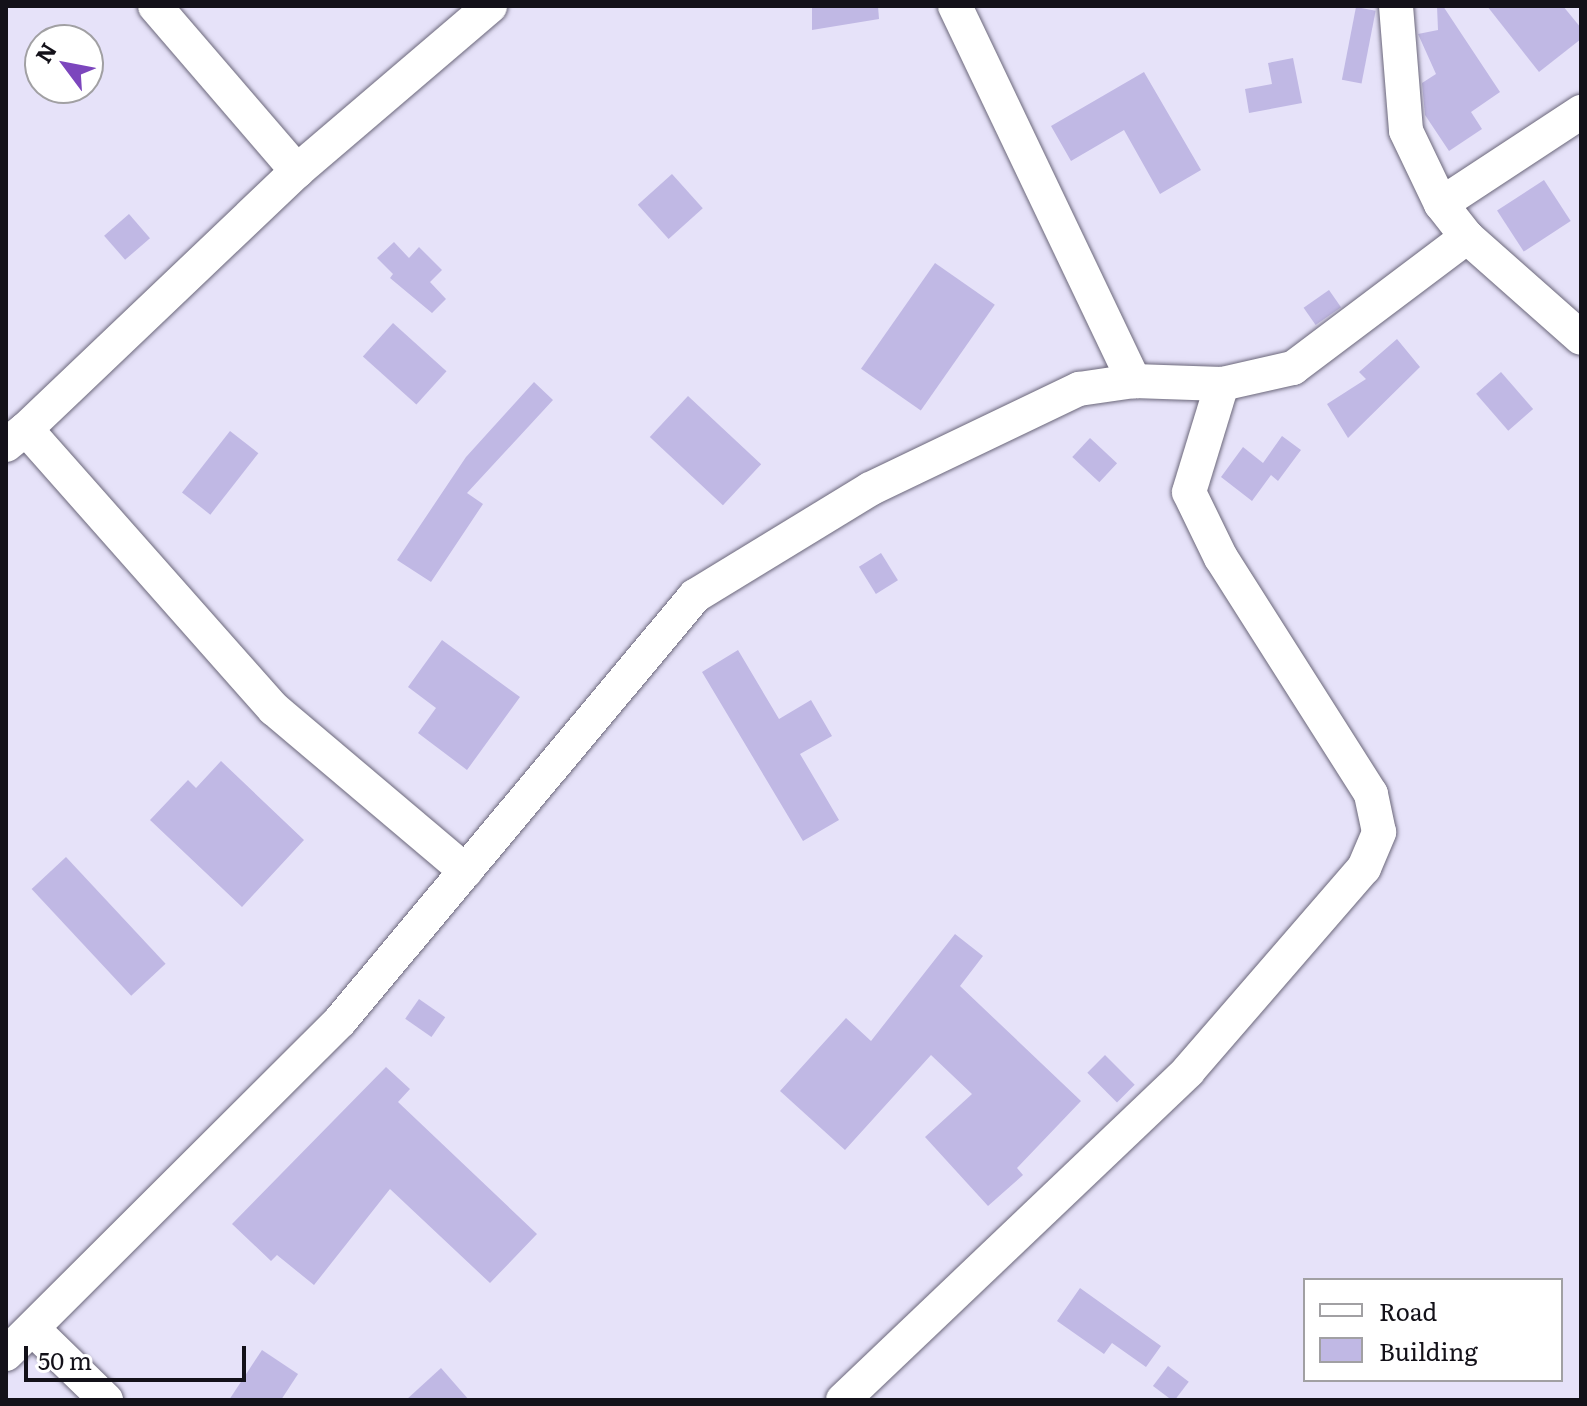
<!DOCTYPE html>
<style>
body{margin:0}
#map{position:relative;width:1587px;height:1406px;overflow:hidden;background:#e6e2f9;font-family:Literata,serif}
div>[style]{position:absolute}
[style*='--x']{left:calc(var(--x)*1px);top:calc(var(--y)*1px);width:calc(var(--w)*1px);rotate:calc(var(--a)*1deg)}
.building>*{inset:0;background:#c0b8e4;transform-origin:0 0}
.roads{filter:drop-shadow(0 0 2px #6b677a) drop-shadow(0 0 2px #6b677a)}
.minor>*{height:34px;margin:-17px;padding:0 17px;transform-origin:17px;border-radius:17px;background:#fff}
span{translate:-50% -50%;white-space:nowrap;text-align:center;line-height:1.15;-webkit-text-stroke:7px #fff;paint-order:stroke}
.frame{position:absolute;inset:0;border:8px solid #131119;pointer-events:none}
.legend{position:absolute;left:1303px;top:1278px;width:260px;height:104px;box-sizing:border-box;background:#fff;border:2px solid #a1a0a3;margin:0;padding:10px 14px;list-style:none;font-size:24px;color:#131119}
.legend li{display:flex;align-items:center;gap:16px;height:40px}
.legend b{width:40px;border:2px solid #a1a0a3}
.north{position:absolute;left:24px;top:24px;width:80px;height:80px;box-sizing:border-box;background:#fff;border:2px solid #a1a0a3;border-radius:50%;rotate:302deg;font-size:22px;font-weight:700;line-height:32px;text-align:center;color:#131119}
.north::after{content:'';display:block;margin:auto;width:28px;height:36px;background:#7c46bd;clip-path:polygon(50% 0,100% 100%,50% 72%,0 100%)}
.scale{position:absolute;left:24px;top:1346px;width:222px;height:36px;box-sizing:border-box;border:4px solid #131119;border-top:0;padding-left:10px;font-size:24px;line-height:28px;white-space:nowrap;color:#131119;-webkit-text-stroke:6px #fff;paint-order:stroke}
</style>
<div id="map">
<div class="building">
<i style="clip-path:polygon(812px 6px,878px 6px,879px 19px,812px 30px)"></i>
<i style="clip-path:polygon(1437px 6px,1443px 6px,1500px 92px,1471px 112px,1482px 129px,1449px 151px,1425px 115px,1422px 83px,1436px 74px,1418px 34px,1438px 30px)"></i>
<i style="clip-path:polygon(1487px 6px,1563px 6px,1581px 28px,1581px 39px,1539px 72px)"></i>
<i style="left:1356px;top:7px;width:20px;height:74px;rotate:11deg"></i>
<i style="clip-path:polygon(1293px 58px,1302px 103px,1249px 113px,1245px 89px,1272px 84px,1268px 63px)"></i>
<i style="clip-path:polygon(1144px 72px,1201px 170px,1160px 194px,1124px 130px,1071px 161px,1051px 126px)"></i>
<i style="left:672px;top:174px;width:46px;height:46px;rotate:48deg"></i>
<i style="left:1544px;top:180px;width:49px;height:56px;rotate:57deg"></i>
<i style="left:129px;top:214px;width:32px;height:33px;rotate:49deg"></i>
<i style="clip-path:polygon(394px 242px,409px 258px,419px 247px,442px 270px,430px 282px,446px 299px,432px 313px,390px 278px,393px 274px,377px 258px)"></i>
<i style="left:935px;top:263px;width:73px;height:129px;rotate:35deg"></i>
<i style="left:1329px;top:290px;width:21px;height:31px;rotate:55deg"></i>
<i style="left:393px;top:323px;width:72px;height:45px;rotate:42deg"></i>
<i style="clip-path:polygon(1397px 339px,1420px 367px,1348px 438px,1327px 404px,1366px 379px,1359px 372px)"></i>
<i style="left:1501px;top:372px;width:49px;height:33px;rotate:49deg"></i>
<i style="clip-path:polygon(534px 382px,553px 400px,467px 493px,483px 504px,431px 582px,397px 560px,466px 457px)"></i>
<i style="left:688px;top:396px;width:100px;height:56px;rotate:43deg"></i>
<i style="left:230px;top:431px;width:36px;height:78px;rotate:38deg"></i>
<i style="clip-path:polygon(1282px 436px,1301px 450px,1278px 481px,1271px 475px,1252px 501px,1221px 477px,1243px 447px,1263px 463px)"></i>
<i style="left:1090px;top:438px;width:37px;height:26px;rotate:43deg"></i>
<i style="left:881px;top:553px;width:32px;height:26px;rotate:58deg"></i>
<i style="clip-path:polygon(442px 640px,520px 697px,467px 770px,418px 733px,436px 708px,408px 687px)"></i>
<i style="clip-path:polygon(738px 650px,779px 719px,811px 700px,832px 736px,800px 754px,839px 820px,803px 841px,702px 672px)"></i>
<i style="clip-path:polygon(221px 761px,304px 840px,242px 907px,150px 820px,188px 780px,196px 788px)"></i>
<i style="left:66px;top:857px;width:146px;height:47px;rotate:47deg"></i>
<i style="clip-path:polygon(955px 934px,983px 956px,960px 986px,1081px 1101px,1017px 1168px,1023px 1175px,988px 1206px,925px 1137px,972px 1094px,931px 1055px,845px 1150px,780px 1091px,846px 1018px,871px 1041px)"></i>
<i style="left:419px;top:999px;width:32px;height:24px;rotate:35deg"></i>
<i style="left:1105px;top:1055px;width:42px;height:25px;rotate:45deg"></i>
<i style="clip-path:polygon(386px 1067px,410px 1089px,398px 1102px,537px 1234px,490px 1283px,390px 1189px,314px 1285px,277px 1255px,271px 1261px,232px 1224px)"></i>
<i style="clip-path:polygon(1080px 1288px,1161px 1346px,1146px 1367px,1112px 1343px,1104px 1354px,1057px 1321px)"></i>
<i style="clip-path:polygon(262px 1350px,298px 1374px,281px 1400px,229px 1400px)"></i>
<i style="left:1168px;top:1366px;width:26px;height:25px;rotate:37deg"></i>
<i style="clip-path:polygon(441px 1368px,469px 1400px,406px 1400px)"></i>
</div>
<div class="roads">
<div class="minor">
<i style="--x:155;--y:6;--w:218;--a:49.3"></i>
<i style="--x:955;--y:6;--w:416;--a:64.5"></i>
<i style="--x:1396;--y:6;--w:125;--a:85.4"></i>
<i style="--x:1406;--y:131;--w:81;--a:64.4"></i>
<i style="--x:1441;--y:204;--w:42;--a:51.8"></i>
<i style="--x:1467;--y:237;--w:152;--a:41.5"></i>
<i style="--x:1441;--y:204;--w:168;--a:-33.3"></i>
<i style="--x:26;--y:429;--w:374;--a:-43.6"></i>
<i style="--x:297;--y:171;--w:254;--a:-40.5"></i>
<i style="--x:6;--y:445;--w:26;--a:-39"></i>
<i style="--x:26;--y:429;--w:374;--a:48.5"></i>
<i style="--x:274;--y:709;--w:251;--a:40.2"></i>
<i style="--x:33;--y:1329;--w:102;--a:44.2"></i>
<i style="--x:6;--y:1354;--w:472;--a:-44.9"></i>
<i style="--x:340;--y:1021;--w:554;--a:-50.13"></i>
<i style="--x:695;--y:596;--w:205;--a:-31.4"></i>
<i style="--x:870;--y:489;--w:232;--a:-25.6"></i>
<i style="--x:1079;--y:389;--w:56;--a:-8.3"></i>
<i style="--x:1134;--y:381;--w:88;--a:2"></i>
<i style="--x:1222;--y:384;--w:73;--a:-12.7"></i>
<i style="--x:1293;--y:368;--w:218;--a:-37"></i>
<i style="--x:843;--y:1400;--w:477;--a:-43.6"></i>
<i style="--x:1188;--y:1071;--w:269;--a:-49.1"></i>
<i style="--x:1364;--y:868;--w:39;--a:-67"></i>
<i style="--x:1379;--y:832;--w:39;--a:-102"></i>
<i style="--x:1371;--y:794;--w:280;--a:-122.4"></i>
<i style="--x:1221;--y:558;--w:73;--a:-115.9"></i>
<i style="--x:1189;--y:492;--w:113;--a:-73"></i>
</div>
</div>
<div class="frame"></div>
<ul class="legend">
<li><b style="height:10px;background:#fff"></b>Road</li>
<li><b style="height:22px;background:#c0b8e4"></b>Building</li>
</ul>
<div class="north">N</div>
<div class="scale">50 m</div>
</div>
